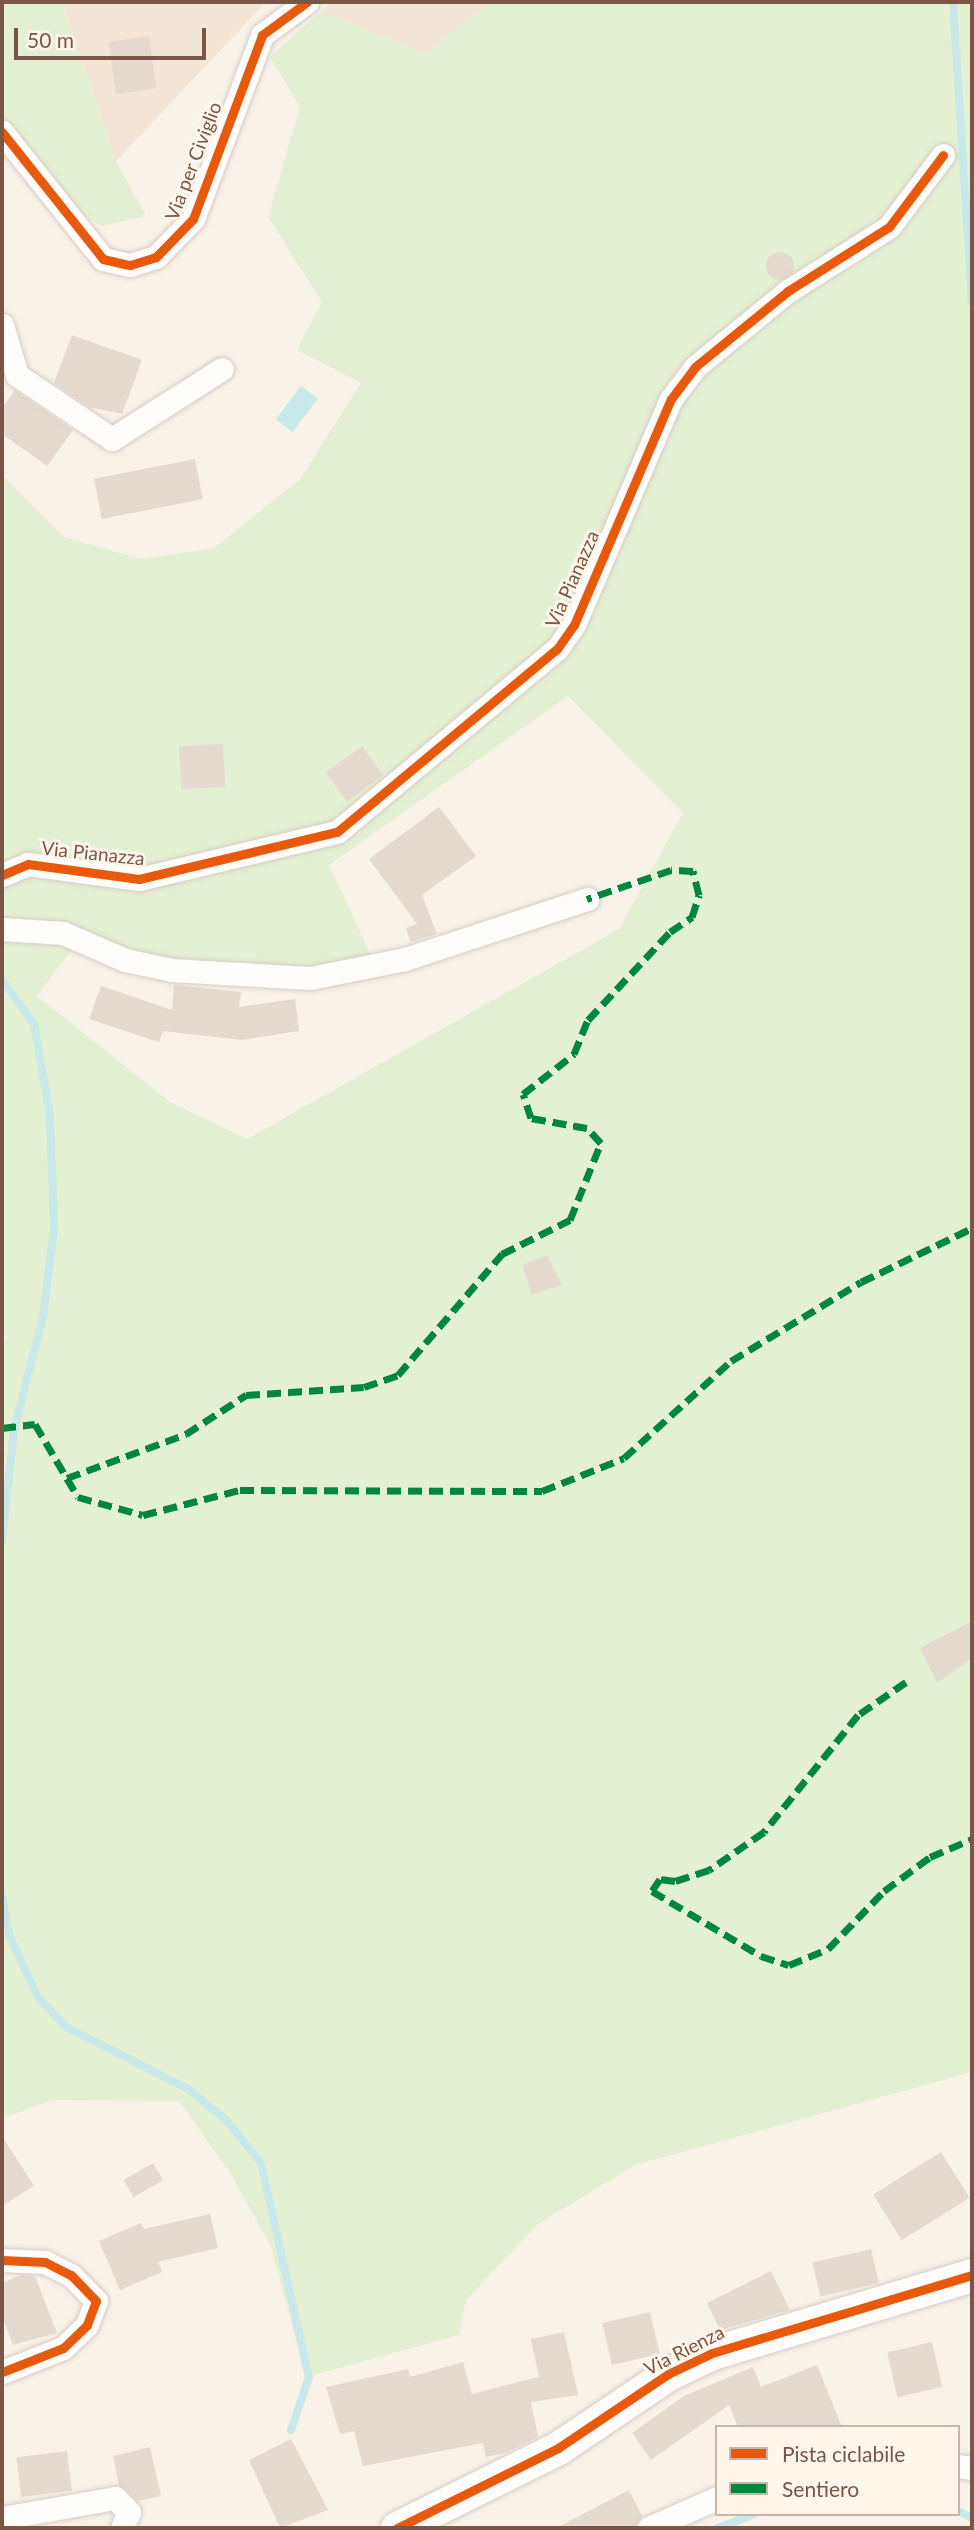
<!DOCTYPE html>
<style>
body{margin:0}
#map{position:relative;width:974px;height:2530px;overflow:hidden;background:#f8f2e9;font-family:Lato,sans-serif}
div>[style]{position:absolute}
[style*='--x']{left:calc(var(--x)*1px);top:calc(var(--y)*1px);width:calc(var(--w)*1px);rotate:calc(var(--a)*1deg)}
.residential>*{inset:0;background:#f4e6d7}
.green>*{inset:0;background:#e4f0d2}
.water>*{inset:0;background:#c9e8ea;transform-origin:0 0}
.stream>*{height:8px;margin:-4px;padding:0 4px;transform-origin:4px;border-radius:4px;background:#c9e8ea}
.building>*{inset:0;background:#e5dad0;transform-origin:0 0}
.round{border-radius:50%}
.roads{filter:drop-shadow(0 0 2px #d6cdc6) drop-shadow(0 0 2px #d6cdc6)}
.street>*{height:23px;margin:-11.5px;padding:0 11.5px;transform-origin:11.5px;border-radius:11.5px;background:#fefdfc}
.secondary>*{height:33px;margin:-16.5px;padding:0 16.5px;transform-origin:16.5px;border-radius:16.5px;background:#fefdfc}
.quiet>*{height:7px;margin-top:-3.5px;transform-origin:0;background:repeating-linear-gradient(90deg,#00873e 0 14px,transparent 0 21px)}
.cycleway>*{height:9px;margin:-4.5px;padding:0 4.5px;transform-origin:4.5px;border-radius:4.5px;background:#e8590c}
span{translate:-50% -50%;white-space:nowrap;text-align:center;line-height:1.15;-webkit-text-stroke:6px #fff6eb;paint-order:stroke}
.street-label{font-size:19px;color:#795646}
.frame{position:absolute;inset:0;border:4px solid #795646;pointer-events:none}
.legend{position:absolute;left:715px;top:2425px;width:245px;height:91px;box-sizing:border-box;background:#fff6eb;border:2px solid #c9b6a9;margin:0;padding:9px 12px;list-style:none;font-size:21px;color:#795646}
.legend li{display:flex;align-items:center;gap:14px;height:35px}
.legend b{width:35px;border:2px solid #c9b6a9}
.scale{position:absolute;left:14px;top:28px;width:192px;height:32px;box-sizing:border-box;border:4px solid #795646;border-top:0;padding-left:9px;font-size:21px;line-height:24px;white-space:nowrap;color:#795646;-webkit-text-stroke:5px #fff6eb;paint-order:stroke}
</style>
<div id="map">
<div class="residential">
<i style="clip-path:polygon(62px 2px,266px 2px,116px 161px)"></i>
<i style="clip-path:polygon(331px 2px,491px 2px,425px 54px,321px 11px)"></i>
</div>
<div class="green">
<i style="clip-path:polygon(2px 2px,62px 2px,116px 161px,146px 216px,102px 226px,81px 215px,2px 120px)"></i>
<i style="clip-path:polygon(evenodd,491px 2px,972px 2px,972px 2072px,635px 2165px,538px 2224px,466px 2300px,459px 2335px,306px 2377px,271px 2247px,231px 2174px,179px 2101px,53px 2100px,2px 2118px,2px 1348px,7px 1336px,2px 1336px,2px 475px,64px 537px,141px 559px,214px 548px,300px 479px,361px 383px,297px 350px,322px 302px,268px 217px,300px 107px,270px 57px,321px 11px,425px 54px,491px 2px,568px 696px,683px 813px,619px 929px,247px 1139px,170px 1102px,37px 996px,73px 948px,140px 975px,377px 969px,329px 865px,568px 696px)"></i>
</div>
<div class="water">
<i style="left:301px;top:386px;width:21px;height:42px;rotate:37deg"></i>
</div>
<div class="stream">
<i style="--x:953;--y:2;--w:301;--a:86.4"></i>
<i style="--x:2;--y:980;--w:54;--a:54"></i>
<i style="--x:34;--y:1024;--w:93;--a:80.1"></i>
<i style="--x:50;--y:1116;--w:113;--a:88"></i>
<i style="--x:54;--y:1229;--w:89;--a:97.1"></i>
<i style="--x:43;--y:1317;--w:117;--a:104.4"></i>
<i style="--x:14;--y:1430;--w:112;--a:96.2"></i>
<i style="--x:2;--y:1896;--w:42;--a:79"></i>
<i style="--x:10;--y:1937;--w:66;--a:65"></i>
<i style="--x:38;--y:1997;--w:41;--a:47"></i>
<i style="--x:66;--y:2027;--w:137;--a:26.9"></i>
<i style="--x:188;--y:2089;--w:49;--a:39.2"></i>
<i style="--x:226;--y:2120;--w:55;--a:50.9"></i>
<i style="--x:261;--y:2163;--w:219;--a:77.4"></i>
<i style="--x:309;--y:2377;--w:56;--a:108.8"></i>
<i style="--x:958;--y:2511;--w:16;--a:27"></i>
<i style="--x:718;--y:2528;--w:39;--a:-21"></i>
</div>
<div class="building">
<i style="left:149px;top:36px;width:53px;height:41px;rotate:82deg"></i>
<i class="round" style="left:766px;top:252px;width:28px;height:28px"></i>
<i style="clip-path:polygon(72px 335px,142px 360px,122px 414px,89px 407px,54px 383px)"></i>
<i style="clip-path:polygon(15px 390px,73px 430px,47px 466px,2px 434px,2px 408px)"></i>
<i style="left:195px;top:459px;width:41px;height:103px;rotate:79deg"></i>
<i style="left:223px;top:744px;width:43px;height:44px;rotate:87deg"></i>
<i style="left:362px;top:746px;width:36px;height:45px;rotate:54deg"></i>
<i style="clip-path:polygon(439px 807px,476px 856px,422px 895px,437px 934px,411px 942px,406px 928px,417px 924px,369px 859px)"></i>
<i style="clip-path:polygon(174px 985px,241px 992px,239px 1007px,295px 999px,299px 1031px,242px 1040px,163px 1031px,159px 1042px,89px 1019px,101px 986px,172px 1010px)"></i>
<i style="clip-path:polygon(547px 1255px,562px 1285px,532px 1295px,522px 1265px)"></i>
<i style="clip-path:polygon(972px 1621px,972px 1658px,937px 1683px,920px 1648px)"></i>
<i style="clip-path:polygon(2px 2136px,34px 2186px,2px 2206px)"></i>
<i style="left:941px;top:2152px;width:54px;height:80px;rotate:58deg"></i>
<i style="left:153px;top:2163px;width:20px;height:34px;rotate:60deg"></i>
<i style="clip-path:polygon(210px 2214px,218px 2248px,158px 2262px,162px 2272px,120px 2290px,99px 2241px,141px 2223px,144px 2229px)"></i>
<i style="left:871px;top:2249px;width:35px;height:60px;rotate:77deg"></i>
<i style="clip-path:polygon(771px 2271px,790px 2310px,720px 2330px,707px 2303px)"></i>
<i style="clip-path:polygon(21px 2275px,35px 2276px,57px 2333px,13px 2345px,2px 2316px,2px 2283px)"></i>
<i style="left:650px;top:2312px;width:43px;height:49px;rotate:77deg"></i>
<i style="clip-path:polygon(564px 2332px,578px 2395px,531px 2402px,538px 2437px,505px 2453px,486px 2457px,483px 2443px,363px 2466px,354px 2431px,340px 2434px,326px 2387px,408px 2369px,410px 2377px,463px 2362px,472px 2394px,539px 2377px,531px 2339px)"></i>
<i style="left:932px;top:2342px;width:46px;height:46px;rotate:77deg"></i>
<i style="clip-path:polygon(817px 2365px,842px 2427px,738px 2427px,729px 2405px,651px 2460px,632px 2433px,684px 2396px,753px 2367px,761px 2387px)"></i>
<i style="clip-path:polygon(291px 2439px,328px 2510px,280px 2528px,249px 2460px)"></i>
<i style="clip-path:polygon(150px 2447px,161px 2496px,138px 2501px,119px 2485px,113px 2456px)"></i>
<i style="left:67px;top:2451px;width:40px;height:51px;rotate:83deg"></i>
<i style="clip-path:polygon(629px 2490px,642px 2516px,635px 2528px,556px 2528px)"></i>
</div>
<div class="roads">
<div class="street">
<i style="--x:2;--y:132;--w:162;--a:51.5"></i>
<i style="--x:103;--y:259;--w:28;--a:13"></i>
<i style="--x:130;--y:265;--w:27;--a:-17"></i>
<i style="--x:156;--y:257;--w:53;--a:-45.8"></i>
<i style="--x:193;--y:219;--w:197;--a:-69.4"></i>
<i style="--x:262;--y:35;--w:56;--a:-36.3"></i>
<i style="--x:2;--y:325;--w:52;--a:73.3"></i>
<i style="--x:17;--y:375;--w:115;--a:34"></i>
<i style="--x:112;--y:439;--w:130;--a:-32.5"></i>
<i style="--x:2;--y:875;--w:28;--a:-23"></i>
<i style="--x:28;--y:864;--w:112;--a:7.7"></i>
<i style="--x:139;--y:879;--w:204;--a:-13.4"></i>
<i style="--x:337;--y:832;--w:286;--a:-39.8"></i>
<i style="--x:557;--y:649;--w:29;--a:-55"></i>
<i style="--x:574;--y:625;--w:246;--a:-66.8"></i>
<i style="--x:671;--y:399;--w:40;--a:-53"></i>
<i style="--x:695;--y:367;--w:120;--a:-39.3"></i>
<i style="--x:788;--y:291;--w:120;--a:-32.4"></i>
<i style="--x:889;--y:227;--w:90;--a:-53.1"></i>
<i style="--x:2;--y:929;--w:61;--a:3.8"></i>
<i style="--x:63;--y:933;--w:68;--a:23.5"></i>
<i style="--x:125;--y:960;--w:48;--a:12"></i>
<i style="--x:172;--y:970;--w:138;--a:3.3"></i>
<i style="--x:310;--y:978;--w:97;--a:-11.3"></i>
<i style="--x:405;--y:959;--w:192;--a:-18.2"></i>
<i style="--x:2;--y:2260;--w:43;--a:2.7"></i>
<i style="--x:45;--y:2262;--w:29;--a:27"></i>
<i style="--x:71;--y:2275;--w:36;--a:46"></i>
<i style="--x:96;--y:2301;--w:26;--a:111"></i>
<i style="--x:87;--y:2325;--w:33;--a:136"></i>
<i style="--x:63;--y:2348;--w:66;--a:158.5"></i>
<i style="--x:958;--y:2466;--w:14;--a:8"></i>
<i style="--x:2;--y:2518;--w:115;--a:-10"></i>
<i style="--x:115;--y:2498;--w:20;--a:45"></i>
<i style="--x:129;--y:2512;--w:17;--a:114"></i>
<i style="--x:649;--y:2528;--w:74;--a:-23.8"></i>
</div>
<div class="secondary">
<i style="--x:397;--y:2528;--w:180;--a:-26.4"></i>
<i style="--x:558;--y:2448;--w:133;--a:-33.9"></i>
<i style="--x:668;--y:2374;--w:49;--a:-25.5"></i>
<i style="--x:712;--y:2353;--w:271;--a:-16.7"></i>
</div>
</div>
<div class="quiet">
<i style="--x:2;--y:1428;--w:33;--a:-7"></i>
<i style="--x:35;--y:1424;--w:85;--a:59.5"></i>
<i style="--x:78;--y:1497;--w:67;--a:15.5"></i>
<i style="--x:143;--y:1515;--w:100;--a:-14.5"></i>
<i style="--x:240;--y:1490;--w:302;--a:0.2"></i>
<i style="--x:542;--y:1491;--w:88;--a:-21.9"></i>
<i style="--x:624;--y:1458;--w:144;--a:-42.2"></i>
<i style="--x:731;--y:1361;--w:152;--a:-31.3"></i>
<i style="--x:861;--y:1282;--w:123;--a:-25.9"></i>
<i style="--x:67;--y:1478;--w:127;--a:-20.3"></i>
<i style="--x:186;--y:1434;--w:72;--a:-33"></i>
<i style="--x:246;--y:1395;--w:118;--a:-3.9"></i>
<i style="--x:364;--y:1387;--w:36;--a:-19"></i>
<i style="--x:398;--y:1375;--w:160;--a:-49.3"></i>
<i style="--x:502;--y:1254;--w:76;--a:-26.6"></i>
<i style="--x:570;--y:1220;--w:83;--a:-68.1"></i>
<i style="--x:601;--y:1143;--w:21;--a:-133"></i>
<i style="--x:587;--y:1128;--w:57;--a:-169.9"></i>
<i style="--x:531;--y:1118;--w:25;--a:-108"></i>
<i style="--x:523;--y:1094;--w:65;--a:-38.1"></i>
<i style="--x:574;--y:1054;--w:37;--a:-68"></i>
<i style="--x:588;--y:1020;--w:120;--a:-47"></i>
<i style="--x:670;--y:932;--w:27;--a:-34"></i>
<i style="--x:692;--y:917;--w:23;--a:-72"></i>
<i style="--x:699;--y:895;--w:25;--a:-104"></i>
<i style="--x:693;--y:871;--w:22;--a:-177"></i>
<i style="--x:671;--y:870;--w:89;--a:161"></i>
<i style="--x:906;--y:1682;--w:58;--a:145.5"></i>
<i style="--x:858;--y:1715;--w:150;--a:128.8"></i>
<i style="--x:764;--y:1832;--w:67;--a:145.4"></i>
<i style="--x:709;--y:1870;--w:36;--a:162"></i>
<i style="--x:675;--y:1881;--w:15;--a:-172"></i>
<i style="--x:660;--y:1879;--w:14;--a:124"></i>
<i style="--x:652;--y:1891;--w:127;--a:30.8"></i>
<i style="--x:761;--y:1956;--w:29;--a:18"></i>
<i style="--x:789;--y:1965;--w:42;--a:-22.3"></i>
<i style="--x:828;--y:1949;--w:81;--a:-46"></i>
<i style="--x:884;--y:1891;--w:57;--a:-36.5"></i>
<i style="--x:930;--y:1857;--w:46;--a:-23.2"></i>
</div>
<div class="cycleway">
<i style="--x:2;--y:132;--w:162;--a:51.5"></i>
<i style="--x:103;--y:259;--w:28;--a:13"></i>
<i style="--x:130;--y:265;--w:27;--a:-17"></i>
<i style="--x:156;--y:257;--w:53;--a:-45.8"></i>
<i style="--x:193;--y:219;--w:197;--a:-69.4"></i>
<i style="--x:262;--y:35;--w:56;--a:-36.3"></i>
<i style="--x:2;--y:875;--w:28;--a:-23"></i>
<i style="--x:28;--y:864;--w:112;--a:7.7"></i>
<i style="--x:139;--y:879;--w:204;--a:-13.4"></i>
<i style="--x:337;--y:832;--w:286;--a:-39.8"></i>
<i style="--x:557;--y:649;--w:29;--a:-55"></i>
<i style="--x:574;--y:625;--w:246;--a:-66.8"></i>
<i style="--x:671;--y:399;--w:40;--a:-53"></i>
<i style="--x:695;--y:367;--w:120;--a:-39.3"></i>
<i style="--x:788;--y:291;--w:120;--a:-32.4"></i>
<i style="--x:889;--y:227;--w:90;--a:-53.1"></i>
<i style="--x:2;--y:2260;--w:43;--a:2.7"></i>
<i style="--x:45;--y:2262;--w:29;--a:27"></i>
<i style="--x:71;--y:2275;--w:36;--a:46"></i>
<i style="--x:96;--y:2301;--w:26;--a:111"></i>
<i style="--x:87;--y:2325;--w:33;--a:136"></i>
<i style="--x:63;--y:2348;--w:66;--a:158.5"></i>
<i style="--x:397;--y:2528;--w:180;--a:-26.4"></i>
<i style="--x:558;--y:2448;--w:133;--a:-33.9"></i>
<i style="--x:668;--y:2374;--w:49;--a:-25.5"></i>
<i style="--x:712;--y:2353;--w:271;--a:-16.7"></i>
</div>
<div class="street-label">
<span style="left:193px;top:161px;rotate:-69deg">Via per Civiglio</span>
<span style="left:572px;top:579px;rotate:-66deg">Via Pianazza</span>
<span style="left:93px;top:853px;rotate:6deg">Via Pianazza</span>
<span style="left:684px;top:2350px;rotate:-27deg">Via Rienza</span>
</div>
<div class="frame"></div>
<ul class="legend">
<li><b style="height:9px;background:#e8590c"></b>Pista ciclabile</li>
<li><b style="height:9px;background:#00873e"></b>Sentiero</li>
</ul>
<div class="scale">50 m</div>
</div>
